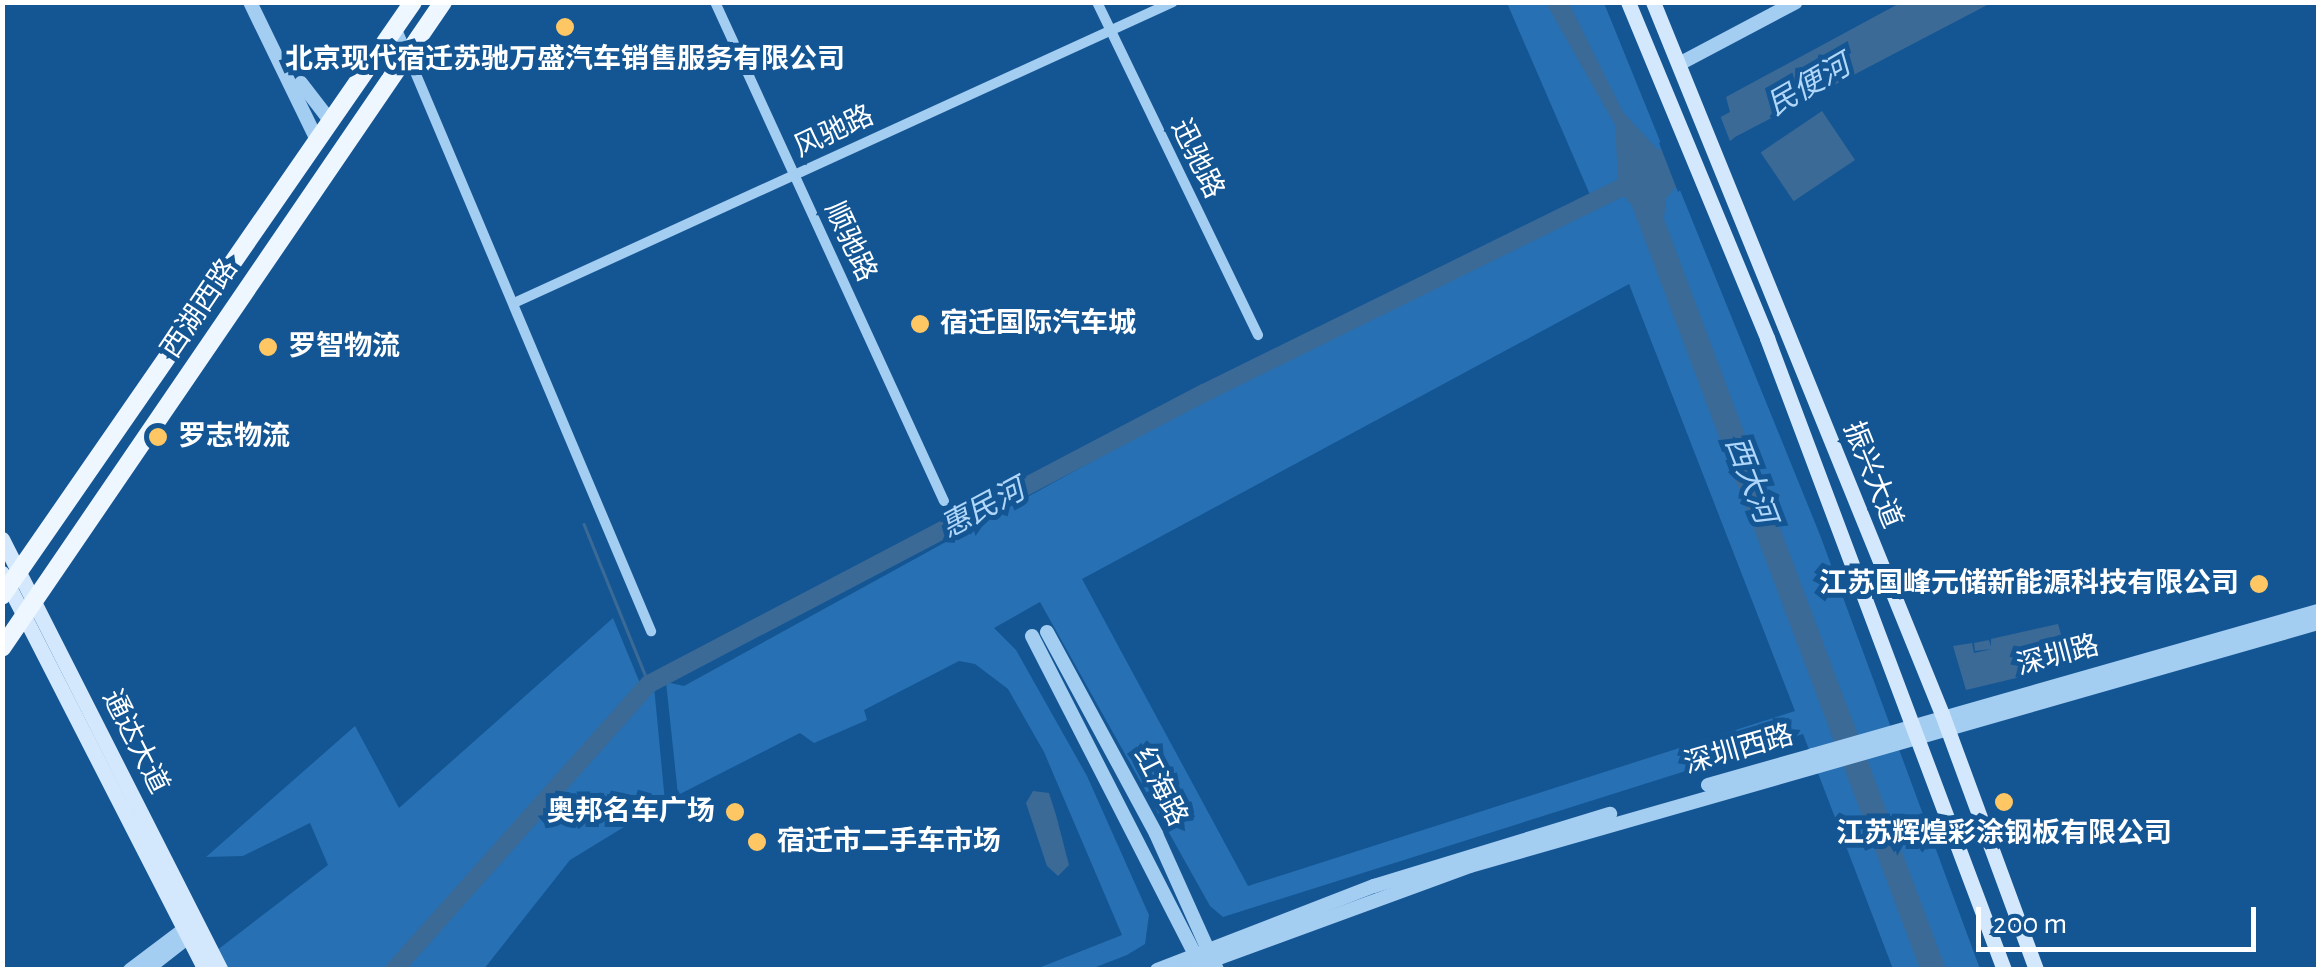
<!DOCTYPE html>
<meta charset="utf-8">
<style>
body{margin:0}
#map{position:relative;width:2321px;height:972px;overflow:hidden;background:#145694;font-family:"Alegreya Sans","Noto Sans SC",sans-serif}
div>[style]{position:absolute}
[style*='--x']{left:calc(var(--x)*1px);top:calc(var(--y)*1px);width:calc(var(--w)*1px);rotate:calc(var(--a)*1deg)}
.green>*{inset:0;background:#2670b3}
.water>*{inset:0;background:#3b6a97;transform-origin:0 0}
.pier>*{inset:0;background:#145694}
.stream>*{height:2.5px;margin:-1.25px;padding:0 1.25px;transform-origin:1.25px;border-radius:1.25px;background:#3b6a97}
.river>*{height:18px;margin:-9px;padding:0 9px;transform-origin:9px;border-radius:9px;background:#3b6a97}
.minor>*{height:10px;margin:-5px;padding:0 5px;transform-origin:5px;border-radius:5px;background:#a4cdf2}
.tertiary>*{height:14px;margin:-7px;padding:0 7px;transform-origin:7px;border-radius:7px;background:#a4cdf2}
.secondary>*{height:15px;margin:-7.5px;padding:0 7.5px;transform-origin:7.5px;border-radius:7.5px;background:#d3e8fc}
.primary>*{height:18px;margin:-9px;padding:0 9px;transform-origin:9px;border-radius:9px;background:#eef6ff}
.dots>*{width:28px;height:28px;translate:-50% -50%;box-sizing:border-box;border:5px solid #145694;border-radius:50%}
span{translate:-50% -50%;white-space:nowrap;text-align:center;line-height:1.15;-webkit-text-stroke:10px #145694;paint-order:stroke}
.poi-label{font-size:28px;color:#fff;font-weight:700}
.left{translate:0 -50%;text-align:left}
.right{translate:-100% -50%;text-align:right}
.street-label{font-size:28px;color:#fff}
.water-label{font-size:30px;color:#b0d7f9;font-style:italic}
.frame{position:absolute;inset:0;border:5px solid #fff;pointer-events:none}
.scale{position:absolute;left:1976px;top:907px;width:280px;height:45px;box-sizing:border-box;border:5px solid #fff;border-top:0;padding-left:12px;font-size:30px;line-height:35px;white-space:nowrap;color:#fff;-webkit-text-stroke:8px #145694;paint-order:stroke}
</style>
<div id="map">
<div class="green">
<i style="clip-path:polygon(evenodd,1507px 3px,1604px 3px,1820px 535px,1980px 969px,1893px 969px,1803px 734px,1223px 917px,1210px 906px,1040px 602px,994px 628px,1016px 650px,1087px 776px,1149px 915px,1145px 944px,1127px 955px,1091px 969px,1036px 969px,1122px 935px,1044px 752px,1008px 689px,975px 664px,959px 661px,864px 710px,867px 720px,814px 743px,800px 733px,678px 795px,666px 682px,684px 686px,1162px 423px,1594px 204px,1507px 3px,1629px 284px,1795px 711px,1248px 886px,1082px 579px,1629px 284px)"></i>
<i style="clip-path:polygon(613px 618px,642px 688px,388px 969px,225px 969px,216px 951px,328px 865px,310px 823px,243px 856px,206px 857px,355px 726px,399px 808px)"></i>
<i style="clip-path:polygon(654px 686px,665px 802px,570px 860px,484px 969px,403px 969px)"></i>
</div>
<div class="water">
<i style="clip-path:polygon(1546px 3px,1569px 3px,1623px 112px,1658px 150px,1730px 112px,1726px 97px,1900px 3px,1991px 3px,1735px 137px,1677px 186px,1666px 199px,1664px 219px,1946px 969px,1920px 969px,1632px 206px,1625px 197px,1603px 192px,1618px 179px,1615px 125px)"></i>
<i style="left:1822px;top:111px;width:59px;height:74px;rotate:56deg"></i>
<i style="clip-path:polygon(2058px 624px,2070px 665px,1966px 690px,1953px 646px,1972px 643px,1974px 653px,1992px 649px,1975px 651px,1974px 643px,1989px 640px,1991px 647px,1991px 639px)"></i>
<i style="clip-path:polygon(1033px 791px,1049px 793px,1056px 815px,1069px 865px,1058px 876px,1047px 866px,1026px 803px)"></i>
</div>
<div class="pier">
<i style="clip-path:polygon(1719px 113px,1732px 146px,1678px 192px,1659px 143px)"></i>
</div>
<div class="stream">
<i style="--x:584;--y:524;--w:173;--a:67.9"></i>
</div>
<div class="river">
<i style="--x:394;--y:970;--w:383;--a:-48.3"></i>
<i style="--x:649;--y:684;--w:627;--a:-27.67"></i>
<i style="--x:1204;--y:393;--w:470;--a:-26.2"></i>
</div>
<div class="minor">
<i style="--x:715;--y:2;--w:549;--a:65.35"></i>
<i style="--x:1097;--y:2;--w:370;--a:64.2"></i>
<i style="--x:396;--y:27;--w:656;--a:67.11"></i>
<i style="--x:514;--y:303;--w:724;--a:-24.55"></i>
</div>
<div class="tertiary">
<i style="--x:250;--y:2;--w:156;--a:64.1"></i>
<i style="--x:1679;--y:64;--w:132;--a:-27.9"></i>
<i style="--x:301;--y:83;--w:49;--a:52.4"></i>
<i style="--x:1047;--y:632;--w:230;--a:61.6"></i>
<i style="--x:1156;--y:834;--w:149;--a:65.8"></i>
<i style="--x:1032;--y:636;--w:365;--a:62.9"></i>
<i style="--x:1813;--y:755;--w:525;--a:-15.92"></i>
<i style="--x:1708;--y:785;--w:109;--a:-15.9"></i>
<i style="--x:1813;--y:755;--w:9;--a:77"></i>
<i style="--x:130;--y:970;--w:76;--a:-37"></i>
<i style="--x:146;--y:970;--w:65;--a:-38.1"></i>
<i style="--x:1157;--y:970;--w:233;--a:-21.2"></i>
<i style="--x:1374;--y:886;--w:247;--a:-17"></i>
<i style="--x:1186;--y:970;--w:302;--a:-20.1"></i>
<i style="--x:1470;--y:866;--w:882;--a:-15.99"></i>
</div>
<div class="secondary">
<i style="--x:1628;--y:2;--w:364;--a:67.5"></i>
<i style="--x:1767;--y:338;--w:675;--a:69.44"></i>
<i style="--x:1653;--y:2;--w:768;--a:67.91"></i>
<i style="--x:1942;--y:714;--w:273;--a:69.8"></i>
<i style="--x:2;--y:539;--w:483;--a:63.1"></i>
<i style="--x:2;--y:573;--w:446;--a:62.9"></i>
</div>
<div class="primary">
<i style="--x:2;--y:596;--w:722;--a:-55.32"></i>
<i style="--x:2;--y:648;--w:782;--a:-55.68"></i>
</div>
<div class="dots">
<i style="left:565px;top:27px;background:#ffc764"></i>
<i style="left:920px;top:324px;background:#ffc764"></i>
<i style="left:268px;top:347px;background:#ffc764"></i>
<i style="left:158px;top:437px;background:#ffc764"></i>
<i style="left:2259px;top:584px;background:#ffc764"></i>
<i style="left:2004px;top:802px;background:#ffc764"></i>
<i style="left:735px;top:812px;background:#ffc764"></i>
<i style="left:757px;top:842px;background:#ffc764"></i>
</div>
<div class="poi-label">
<span style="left:565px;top:60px">北京现代宿迁苏驰万盛汽车销售服务有限公司</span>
<span class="left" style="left:940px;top:324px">宿迁国际汽车城</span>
<span class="left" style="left:288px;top:347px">罗智物流</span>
<span class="left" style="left:178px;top:437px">罗志物流</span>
<span class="right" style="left:2239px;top:584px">江苏国峰元储新能源科技有限公司</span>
<span class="right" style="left:715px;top:812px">奥邦名车广场</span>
<span style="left:2004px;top:834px">江苏辉煌彩涂钢板有限公司</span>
<span class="left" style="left:777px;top:842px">宿迁市二手车市场</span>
</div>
<div class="street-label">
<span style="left:834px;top:132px;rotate:-25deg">风驰路</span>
<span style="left:1197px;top:159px;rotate:64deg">迅驰路</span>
<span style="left:850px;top:242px;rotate:65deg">顺驰路</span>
<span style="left:200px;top:309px;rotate:-56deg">西湖西路</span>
<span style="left:1872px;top:475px;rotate:68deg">振兴大道</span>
<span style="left:2058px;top:656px;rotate:-15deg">深圳路</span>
<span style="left:135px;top:742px;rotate:63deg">通达大道</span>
<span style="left:1739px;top:750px;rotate:-16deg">深圳西路</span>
<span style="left:1160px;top:787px;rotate:63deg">红海路</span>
</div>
<div class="water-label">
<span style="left:1809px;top:86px;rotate:-30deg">民便河</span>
<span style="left:1750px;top:480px;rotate:69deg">西大河</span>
<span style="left:983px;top:509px;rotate:-28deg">惠民河</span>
</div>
<div class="frame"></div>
<div class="scale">200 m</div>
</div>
